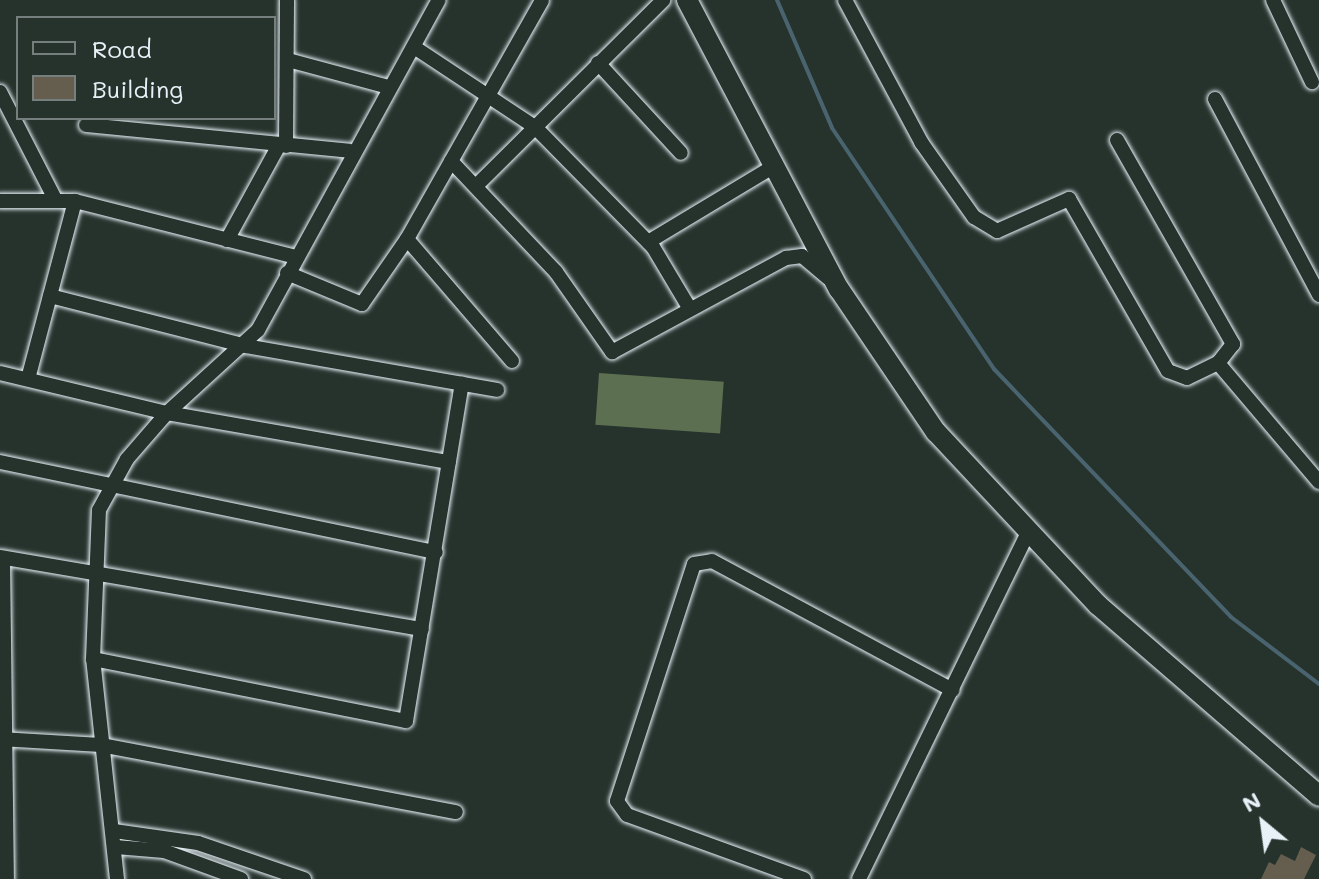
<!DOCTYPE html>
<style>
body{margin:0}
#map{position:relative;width:1319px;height:879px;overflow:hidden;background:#26332d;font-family:Mali,sans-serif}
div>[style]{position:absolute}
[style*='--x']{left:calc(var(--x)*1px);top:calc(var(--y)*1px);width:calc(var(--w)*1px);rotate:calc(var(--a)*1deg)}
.green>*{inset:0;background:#5c6f51;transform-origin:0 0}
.stream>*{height:4px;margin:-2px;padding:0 2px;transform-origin:2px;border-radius:2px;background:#4a646f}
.building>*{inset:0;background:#655e4e}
.roads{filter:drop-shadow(0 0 2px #e8f1f8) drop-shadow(0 0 2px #e8f1f8)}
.street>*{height:14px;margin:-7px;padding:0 7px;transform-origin:7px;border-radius:7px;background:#26332d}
.secondary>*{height:20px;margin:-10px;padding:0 10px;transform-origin:10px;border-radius:10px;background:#26332d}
span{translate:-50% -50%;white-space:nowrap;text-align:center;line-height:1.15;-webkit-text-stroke:6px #26332d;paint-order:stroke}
.legend{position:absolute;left:16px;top:16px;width:260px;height:104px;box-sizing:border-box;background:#26332d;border:2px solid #747f7e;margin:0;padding:10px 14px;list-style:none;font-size:24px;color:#e8f1f8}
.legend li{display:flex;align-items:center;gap:16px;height:40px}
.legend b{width:40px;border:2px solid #747f7e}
.north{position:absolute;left:1223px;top:783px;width:80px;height:80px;-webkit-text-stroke:6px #26332d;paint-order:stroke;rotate:331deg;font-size:22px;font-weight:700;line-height:32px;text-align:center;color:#e8f1f8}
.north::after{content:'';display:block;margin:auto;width:28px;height:36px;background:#e8f1f8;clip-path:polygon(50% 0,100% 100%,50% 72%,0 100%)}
</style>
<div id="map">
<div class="green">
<i style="left:599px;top:373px;width:125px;height:52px;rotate:4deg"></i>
</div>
<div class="stream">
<i style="--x:777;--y:0;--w:139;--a:66.7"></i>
<i style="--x:832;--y:128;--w:290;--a:56.1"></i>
<i style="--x:994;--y:369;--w:343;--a:46.3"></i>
<i style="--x:1231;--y:617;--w:111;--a:37.3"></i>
</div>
<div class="building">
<i style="clip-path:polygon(1301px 847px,1316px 855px,1304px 879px,1261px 879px,1269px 862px,1275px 865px,1281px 854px,1295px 861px)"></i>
</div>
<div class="roads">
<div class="street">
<i style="--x:845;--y:0;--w:161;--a:61.8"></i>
<i style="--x:921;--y:142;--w:92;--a:54.8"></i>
<i style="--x:974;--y:217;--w:27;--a:31"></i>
<i style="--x:997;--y:231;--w:79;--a:-24"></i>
<i style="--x:1069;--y:199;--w:198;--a:60.1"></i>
<i style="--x:1168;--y:371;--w:20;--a:20"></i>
<i style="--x:1187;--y:378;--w:34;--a:-26"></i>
<i style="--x:1218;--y:363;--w:156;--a:49.7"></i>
<i style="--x:1273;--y:0;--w:91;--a:64.6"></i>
<i style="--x:414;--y:47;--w:145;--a:33.5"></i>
<i style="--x:535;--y:127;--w:168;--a:45.5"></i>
<i style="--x:653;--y:247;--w:72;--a:59.2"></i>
<i style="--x:288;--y:60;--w:105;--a:15"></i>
<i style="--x:598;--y:63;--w:122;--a:47.3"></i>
<i style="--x:0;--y:92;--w:118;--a:62.8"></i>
<i style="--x:1215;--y:99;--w:222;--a:62"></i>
<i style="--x:86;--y:125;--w:265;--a:5.6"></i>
<i style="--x:1117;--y:140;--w:235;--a:60.4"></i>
<i style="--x:1233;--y:344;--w:24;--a:128"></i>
<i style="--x:286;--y:146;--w:146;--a:-89.6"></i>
<i style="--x:451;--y:161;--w:153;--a:46.6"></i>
<i style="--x:556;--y:272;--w:98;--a:55"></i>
<i style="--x:612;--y:352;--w:198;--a:-28.4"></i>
<i style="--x:786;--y:258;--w:16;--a:-7"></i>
<i style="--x:802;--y:256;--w:34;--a:40"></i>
<i style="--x:476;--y:186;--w:264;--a:-44.8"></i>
<i style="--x:0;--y:201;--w:75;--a:0"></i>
<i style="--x:75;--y:201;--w:228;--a:14.2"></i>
<i style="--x:407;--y:239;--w:161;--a:49.3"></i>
<i style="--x:227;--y:240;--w:108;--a:-61.3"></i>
<i style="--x:648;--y:242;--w:144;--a:-31"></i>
<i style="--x:287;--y:273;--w:81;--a:22.5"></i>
<i style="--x:362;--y:304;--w:79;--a:-55.3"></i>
<i style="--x:407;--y:239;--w:274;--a:-60.5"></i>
<i style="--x:50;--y:296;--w:202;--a:14.3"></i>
<i style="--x:246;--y:346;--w:255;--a:9.9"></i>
<i style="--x:0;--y:373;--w:172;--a:13.5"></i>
<i style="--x:167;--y:413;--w:286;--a:9.9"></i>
<i style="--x:28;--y:379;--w:184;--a:-75.2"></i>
<i style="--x:0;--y:462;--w:445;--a:11.7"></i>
<i style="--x:0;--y:557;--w:428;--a:9.7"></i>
<i style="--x:3;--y:558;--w:321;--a:89.3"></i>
<i style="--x:93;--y:659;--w:319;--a:11.2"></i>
<i style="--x:406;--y:721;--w:342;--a:-80.6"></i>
<i style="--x:0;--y:739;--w:101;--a:3.4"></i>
<i style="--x:101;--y:745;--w:361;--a:10.7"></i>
<i style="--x:114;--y:831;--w:85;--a:8.1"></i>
<i style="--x:198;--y:843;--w:112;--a:18.8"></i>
<i style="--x:116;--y:847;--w:48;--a:4.8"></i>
<i style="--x:164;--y:851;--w:82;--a:20"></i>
<i style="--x:117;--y:879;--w:221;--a:-96.2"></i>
<i style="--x:93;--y:659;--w:149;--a:-87.7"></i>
<i style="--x:99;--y:510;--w:58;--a:-61.2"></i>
<i style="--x:127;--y:459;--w:61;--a:-49"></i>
<i style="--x:167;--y:413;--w:123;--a:-42.4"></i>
<i style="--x:258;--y:330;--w:376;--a:-61.3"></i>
<i style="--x:804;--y:879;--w:188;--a:-160.1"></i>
<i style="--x:627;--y:815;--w:17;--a:-126"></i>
<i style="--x:617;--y:801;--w:249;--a:-72"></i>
<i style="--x:694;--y:564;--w:18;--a:-9"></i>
<i style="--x:712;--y:561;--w:273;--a:28.2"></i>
<i style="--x:859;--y:879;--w:384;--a:-64"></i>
</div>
<div class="secondary">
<i style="--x:687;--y:0;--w:327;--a:62.3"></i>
<i style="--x:839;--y:289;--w:173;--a:55.9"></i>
<i style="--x:936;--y:432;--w:237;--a:46.9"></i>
<i style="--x:1098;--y:605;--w:292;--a:40.8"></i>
</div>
</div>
<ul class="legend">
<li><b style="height:10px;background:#26332d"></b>Road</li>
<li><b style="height:22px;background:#655e4e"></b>Building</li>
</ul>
<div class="north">N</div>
</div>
